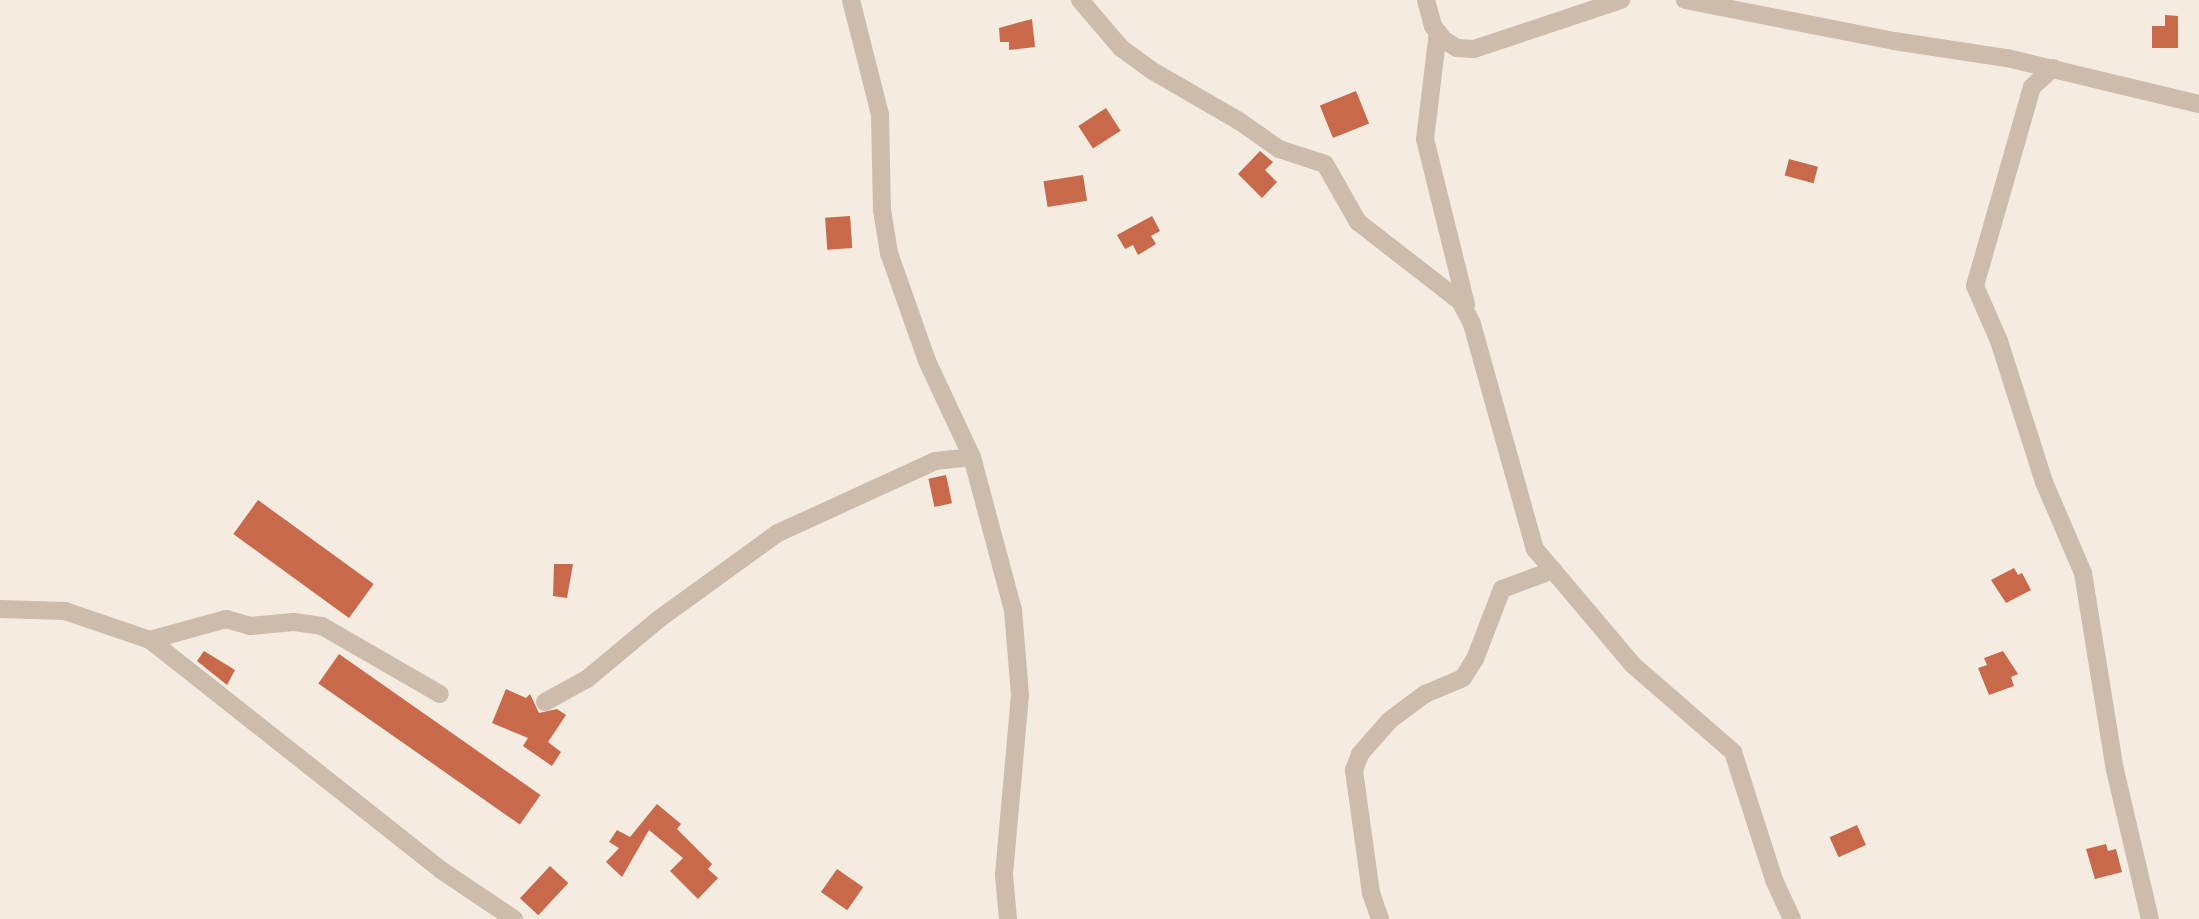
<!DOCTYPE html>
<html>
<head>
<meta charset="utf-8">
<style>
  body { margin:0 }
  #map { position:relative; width:2199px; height:919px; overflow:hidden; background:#f4ebe1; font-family:"Fira Sans",sans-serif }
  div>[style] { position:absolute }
  .building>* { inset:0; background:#c8694b; transform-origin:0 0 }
  .minor>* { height:18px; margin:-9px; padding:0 9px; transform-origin:9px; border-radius:9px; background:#cdbbac }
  span { translate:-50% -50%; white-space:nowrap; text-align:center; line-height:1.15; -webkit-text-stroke:8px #fbf5ee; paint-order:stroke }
</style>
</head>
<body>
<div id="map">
  <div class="building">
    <i style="clip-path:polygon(2165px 15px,2178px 16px,2178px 48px,2152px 48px,2152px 26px,2165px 26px)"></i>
    <i style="clip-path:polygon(1032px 19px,1035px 47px,1009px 50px,1009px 42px,1000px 42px,999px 28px)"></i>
    <i style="left:1356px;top:91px;width:35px;height:39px;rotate:68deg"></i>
    <i style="left:1106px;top:108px;width:27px;height:33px;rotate:57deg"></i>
    <i style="clip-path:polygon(1260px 151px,1273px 162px,1265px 170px,1277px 182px,1262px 198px,1238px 174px)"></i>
    <i style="left:1789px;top:159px;width:30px;height:17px;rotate:15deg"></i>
    <i style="left:1083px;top:175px;width:26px;height:40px;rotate:81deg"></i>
    <i style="left:850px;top:216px;width:32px;height:25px;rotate:86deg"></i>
    <i style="clip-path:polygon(1152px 216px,1160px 231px,1151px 236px,1156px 244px,1138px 255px,1133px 245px,1125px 249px,1117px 235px)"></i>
    <i style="left:946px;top:475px;width:29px;height:18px;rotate:78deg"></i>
    <i style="left:258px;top:500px;width:143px;height:42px;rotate:36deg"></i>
    <i style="clip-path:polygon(554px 564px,573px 564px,567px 598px,553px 596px)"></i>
    <i style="clip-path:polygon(2014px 568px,2018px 575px,2022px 573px,2031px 590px,2006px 603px,1991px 580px)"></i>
    <i style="clip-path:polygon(204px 651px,235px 670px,227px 685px,197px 661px)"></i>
    <i style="clip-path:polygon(2003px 651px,2018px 674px,2011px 677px,2014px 686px,1989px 695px,1978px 668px,1987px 665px,1984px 658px)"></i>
    <i style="left:339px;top:654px;width:246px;height:36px;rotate:35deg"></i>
    <i style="clip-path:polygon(506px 689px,526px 698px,530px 694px,539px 713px,557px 709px,566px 715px,548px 742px,561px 752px,552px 766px,523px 746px,528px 738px,492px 723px)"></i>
    <i style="clip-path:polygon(657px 804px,681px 824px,677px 829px,712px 864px,708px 869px,718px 878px,698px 899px,670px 871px,683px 858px,649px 830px,622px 877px,606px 862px,619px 848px,609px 842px,617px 830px,630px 837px)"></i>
    <i style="left:1857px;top:825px;width:22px;height:30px;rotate:66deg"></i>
    <i style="clip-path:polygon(2106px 844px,2108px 851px,2116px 849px,2122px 872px,2095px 879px,2086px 849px)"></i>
    <i style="left:550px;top:866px;width:25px;height:44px;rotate:43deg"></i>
    <i style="left:837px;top:869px;width:32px;height:28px;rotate:35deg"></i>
  </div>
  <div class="minor">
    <i style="left:851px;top:0;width:119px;rotate:75.8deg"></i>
    <i style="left:880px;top:115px;width:95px;rotate:88.8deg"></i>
    <i style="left:882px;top:210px;width:44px;rotate:80.8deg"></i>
    <i style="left:889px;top:253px;width:114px;rotate:70.6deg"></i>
    <i style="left:927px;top:361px;width:106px;rotate:64.9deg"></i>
    <i style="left:972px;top:457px;width:158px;rotate:75deg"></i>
    <i style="left:1013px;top:610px;width:85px;rotate:85.3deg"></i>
    <i style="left:1020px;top:695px;width:181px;rotate:95.1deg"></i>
    <i style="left:1004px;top:875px;width:44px;rotate:84.8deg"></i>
    <i style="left:1080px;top:0;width:63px;rotate:49.5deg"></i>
    <i style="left:1121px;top:48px;width:37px;rotate:36deg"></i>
    <i style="left:1151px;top:70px;width:102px;rotate:30.1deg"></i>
    <i style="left:1239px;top:121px;width:49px;rotate:35deg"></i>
    <i style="left:1279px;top:149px;width:48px;rotate:18.1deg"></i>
    <i style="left:1325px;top:164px;width:67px;rotate:60.4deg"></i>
    <i style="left:1358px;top:222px;width:129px;rotate:37.8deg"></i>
    <i style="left:1460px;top:301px;width:26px;rotate:62deg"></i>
    <i style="left:1472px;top:324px;width:234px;rotate:74.4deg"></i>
    <i style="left:1535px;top:549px;width:152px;rotate:49.8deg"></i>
    <i style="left:1633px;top:665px;width:133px;rotate:41deg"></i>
    <i style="left:1733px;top:752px;width:134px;rotate:72.2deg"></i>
    <i style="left:1774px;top:880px;width:43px;rotate:65.2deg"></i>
    <i style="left:1426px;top:0;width:27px;rotate:75deg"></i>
    <i style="left:1433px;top:26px;width:18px;rotate:52deg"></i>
    <i style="left:1444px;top:40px;width:15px;rotate:32deg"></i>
    <i style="left:1457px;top:48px;width:17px;rotate:3deg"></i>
    <i style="left:1474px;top:49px;width:155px;rotate:-18.4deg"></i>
    <i style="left:1685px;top:0;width:213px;rotate:11.1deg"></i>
    <i style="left:1894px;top:41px;width:114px;rotate:8.6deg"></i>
    <i style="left:2007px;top:58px;width:197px;rotate:13.5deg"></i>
    <i style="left:1438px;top:32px;width:108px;rotate:96.9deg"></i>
    <i style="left:1425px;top:139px;width:171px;rotate:76.1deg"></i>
    <i style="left:2053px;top:68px;width:28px;rotate:138deg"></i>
    <i style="left:2032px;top:87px;width:207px;rotate:106deg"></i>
    <i style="left:1975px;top:286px;width:60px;rotate:66.4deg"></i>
    <i style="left:1999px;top:341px;width:148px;rotate:72.3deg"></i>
    <i style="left:2044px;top:482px;width:99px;rotate:66.8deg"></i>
    <i style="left:2083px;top:573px;width:200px;rotate:80.8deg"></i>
    <i style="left:2115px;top:770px;width:153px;rotate:76.8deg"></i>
    <i style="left:0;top:609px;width:65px;rotate:1.8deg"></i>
    <i style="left:65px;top:611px;width:90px;rotate:18.8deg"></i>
    <i style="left:150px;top:640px;width:371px;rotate:38.3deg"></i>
    <i style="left:441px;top:870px;width:88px;rotate:33.9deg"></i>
    <i style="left:150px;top:640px;width:79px;rotate:-15.4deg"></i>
    <i style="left:226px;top:619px;width:25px;rotate:16deg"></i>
    <i style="left:250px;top:626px;width:44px;rotate:-5.2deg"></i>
    <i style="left:294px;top:622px;width:28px;rotate:8deg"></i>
    <i style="left:322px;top:626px;width:136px;rotate:30deg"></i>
    <i style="left:545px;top:702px;width:48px;rotate:-28.7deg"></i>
    <i style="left:587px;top:679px;width:94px;rotate:-39.8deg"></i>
    <i style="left:659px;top:619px;width:147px;rotate:-35.9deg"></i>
    <i style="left:778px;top:533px;width:173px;rotate:-24.6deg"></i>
    <i style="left:935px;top:461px;width:37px;rotate:-6deg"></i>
    <i style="left:1380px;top:919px;width:28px;rotate:-109deg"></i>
    <i style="left:1371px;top:893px;width:124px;rotate:-97.9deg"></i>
    <i style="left:1354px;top:770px;width:17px;rotate:-69deg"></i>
    <i style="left:1360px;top:754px;width:45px;rotate:-48.6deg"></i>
    <i style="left:1390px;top:720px;width:44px;rotate:-36.6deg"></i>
    <i style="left:1425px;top:694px;width:41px;rotate:-22.8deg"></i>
    <i style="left:1463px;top:678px;width:22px;rotate:-58deg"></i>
    <i style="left:1475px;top:659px;width:75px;rotate:-68.9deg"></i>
    <i style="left:1502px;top:589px;width:55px;rotate:-20.1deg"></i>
  </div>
</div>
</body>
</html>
